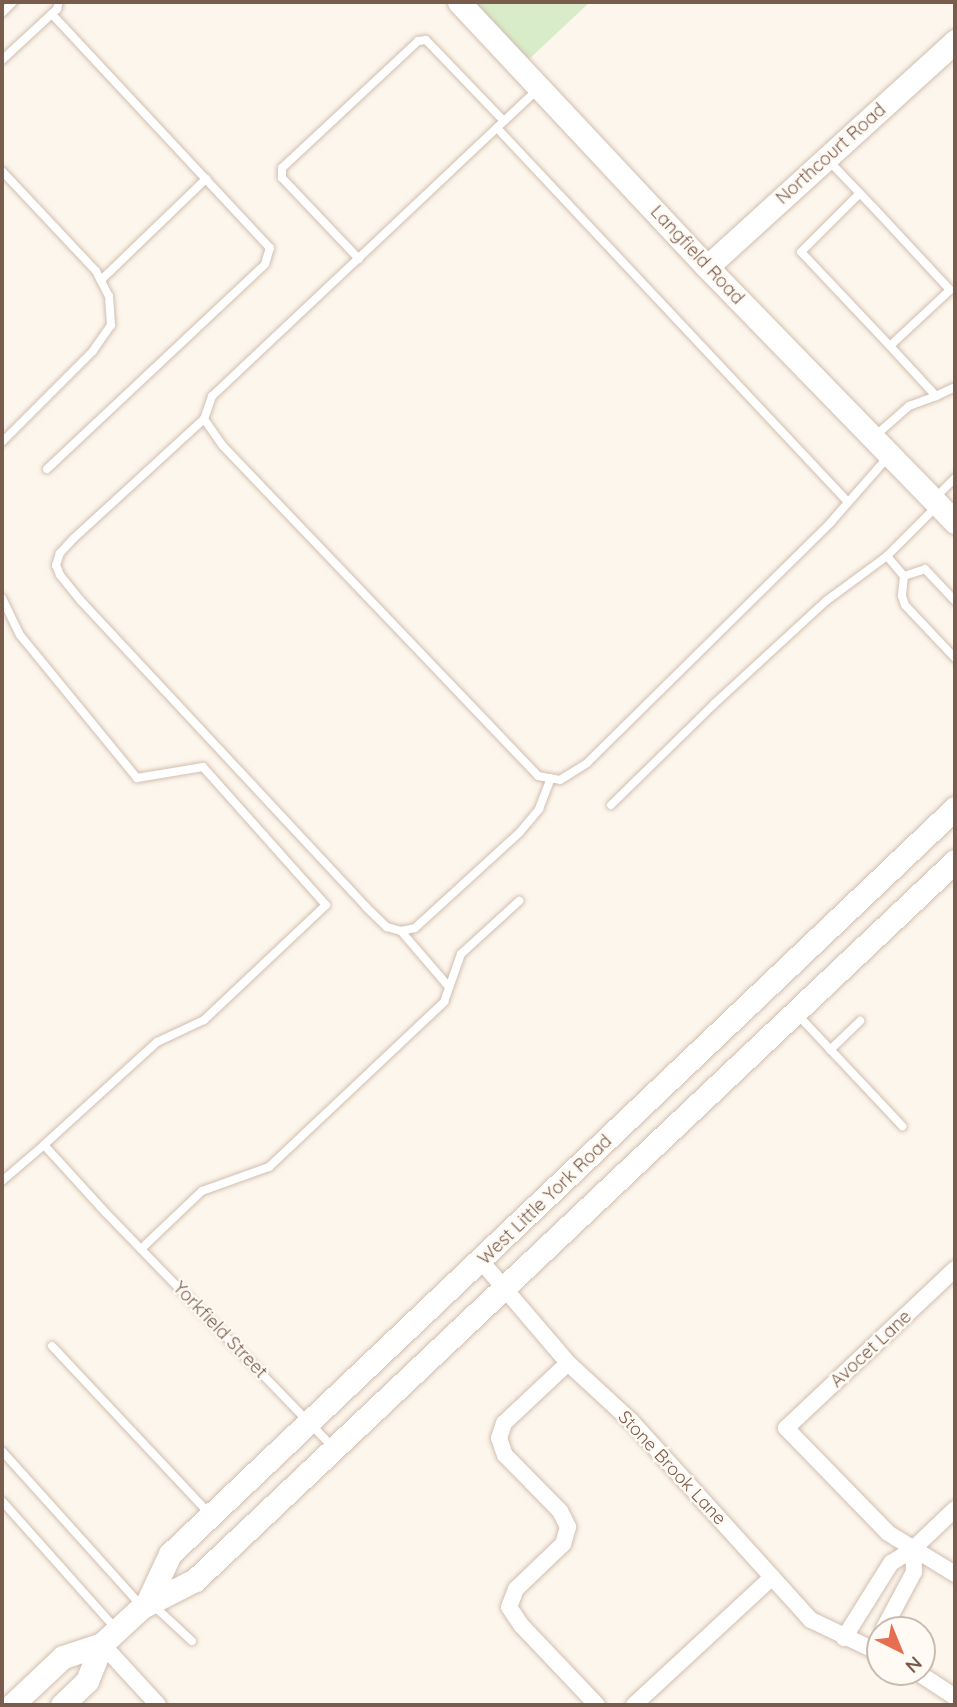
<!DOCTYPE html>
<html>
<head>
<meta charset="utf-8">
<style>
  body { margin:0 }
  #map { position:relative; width:957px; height:1707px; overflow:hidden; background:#fdf6ec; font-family:Quicksand,sans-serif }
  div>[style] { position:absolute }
  .green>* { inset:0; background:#d8ecc9 }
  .roads { filter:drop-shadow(0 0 2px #d1beb0) drop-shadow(0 0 2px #d1beb0) }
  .lane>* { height:8px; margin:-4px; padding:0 4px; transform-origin:4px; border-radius:4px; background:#fff }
  .street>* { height:16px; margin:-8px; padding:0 8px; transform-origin:8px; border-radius:8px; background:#fff }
  .secondary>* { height:23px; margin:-11.5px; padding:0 11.5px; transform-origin:11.5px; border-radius:11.5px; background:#fff }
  span { translate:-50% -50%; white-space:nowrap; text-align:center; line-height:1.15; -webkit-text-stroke:5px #fffaf3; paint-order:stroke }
  .street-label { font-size:18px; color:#7a5c4d }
  .frame { position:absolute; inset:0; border:4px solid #7a5c4d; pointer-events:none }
  .north { position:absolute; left:866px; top:1616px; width:70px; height:70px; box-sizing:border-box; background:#fffaf3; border:2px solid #cabbb1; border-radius:50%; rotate:137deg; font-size:19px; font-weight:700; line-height:28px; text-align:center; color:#7a5c4d }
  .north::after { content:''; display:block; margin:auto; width:24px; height:32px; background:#e76f51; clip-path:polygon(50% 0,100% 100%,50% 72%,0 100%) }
</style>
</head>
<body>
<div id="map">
  <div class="green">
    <i style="clip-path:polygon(474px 2px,590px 2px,528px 60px)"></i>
  </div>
  <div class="roads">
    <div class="lane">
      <i style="left:2px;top:13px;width:16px;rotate:-45deg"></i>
      <i style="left:2px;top:60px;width:75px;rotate:-42.8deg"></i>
      <i style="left:57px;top:9px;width:7px;rotate:-74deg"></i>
      <i style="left:537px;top:90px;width:446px;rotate:136.7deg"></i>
      <i style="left:212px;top:396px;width:24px;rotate:109deg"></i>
      <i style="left:204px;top:419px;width:33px;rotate:55deg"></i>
      <i style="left:223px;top:446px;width:456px;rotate:46.3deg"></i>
      <i style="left:538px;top:776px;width:22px;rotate:10deg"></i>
      <i style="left:560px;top:780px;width:32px;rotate:-32deg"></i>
      <i style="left:587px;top:763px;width:343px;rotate:-44.6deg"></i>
      <i style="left:831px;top:522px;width:86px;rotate:-48.8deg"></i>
      <i style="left:497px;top:128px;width:513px;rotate:46.82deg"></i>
      <i style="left:829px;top:161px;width:64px;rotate:46.3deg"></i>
      <i style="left:873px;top:207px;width:113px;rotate:47.1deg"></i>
      <i style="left:950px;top:290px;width:82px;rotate:137deg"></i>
      <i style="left:890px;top:346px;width:129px;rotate:-133.4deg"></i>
      <i style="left:801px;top:252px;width:83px;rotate:-45deg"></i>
      <i style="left:2px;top:171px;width:137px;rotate:46.8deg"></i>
      <i style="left:96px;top:271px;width:28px;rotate:63deg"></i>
      <i style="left:109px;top:296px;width:29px;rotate:86deg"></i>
      <i style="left:111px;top:325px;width:32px;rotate:125deg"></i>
      <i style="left:93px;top:351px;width:129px;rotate:135deg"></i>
      <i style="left:359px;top:259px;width:112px;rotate:-133.5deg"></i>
      <i style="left:282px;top:178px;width:10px;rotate:-90deg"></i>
      <i style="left:282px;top:168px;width:186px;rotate:-43deg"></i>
      <i style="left:418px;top:41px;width:8px;rotate:-7deg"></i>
      <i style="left:426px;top:40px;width:112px;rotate:46.1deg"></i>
      <i style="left:101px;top:280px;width:146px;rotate:-43.9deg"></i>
      <i style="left:890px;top:346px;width:68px;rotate:47.4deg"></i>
      <i style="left:936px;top:396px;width:21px;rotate:-25deg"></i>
      <i style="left:204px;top:419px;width:176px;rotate:137.5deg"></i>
      <i style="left:74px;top:538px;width:21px;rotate:133deg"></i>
      <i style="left:60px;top:553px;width:13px;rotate:108deg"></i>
      <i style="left:56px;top:565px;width:11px;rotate:68deg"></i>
      <i style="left:60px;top:575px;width:33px;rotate:51deg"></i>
      <i style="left:81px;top:601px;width:418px;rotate:47deg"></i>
      <i style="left:366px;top:907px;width:29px;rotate:44deg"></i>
      <i style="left:387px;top:927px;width:15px;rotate:16deg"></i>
      <i style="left:401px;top:931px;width:14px;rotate:-12deg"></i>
      <i style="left:415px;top:928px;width:142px;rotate:-42.4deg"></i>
      <i style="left:520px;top:832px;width:30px;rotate:-50deg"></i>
      <i style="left:539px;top:809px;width:33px;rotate:-69deg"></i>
      <i style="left:875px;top:436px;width:45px;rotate:-41.4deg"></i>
      <i style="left:909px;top:406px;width:29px;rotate:-20deg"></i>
      <i style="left:47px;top:469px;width:299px;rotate:-43.2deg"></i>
      <i style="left:265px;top:264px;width:17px;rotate:-73deg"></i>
      <i style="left:270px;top:248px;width:320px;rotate:-133deg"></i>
      <i style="left:934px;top:499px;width:30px;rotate:-45deg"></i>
      <i style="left:887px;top:556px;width:26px;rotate:50deg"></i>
      <i style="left:904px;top:576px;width:20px;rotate:96deg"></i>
      <i style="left:902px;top:596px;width:9px;rotate:72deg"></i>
      <i style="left:905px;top:605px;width:73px;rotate:46.7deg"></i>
      <i style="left:904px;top:576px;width:22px;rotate:-18deg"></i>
      <i style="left:925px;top:569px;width:44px;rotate:46.8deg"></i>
      <i style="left:2px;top:598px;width:41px;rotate:64.1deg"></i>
      <i style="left:20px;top:635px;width:185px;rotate:50.7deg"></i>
      <i style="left:137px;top:778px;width:67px;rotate:-9.5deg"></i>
      <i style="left:203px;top:767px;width:185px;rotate:48.3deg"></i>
      <i style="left:326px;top:905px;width:168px;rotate:136.7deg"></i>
      <i style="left:204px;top:1020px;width:52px;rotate:154.9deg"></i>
      <i style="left:157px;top:1042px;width:153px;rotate:137.7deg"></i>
      <i style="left:611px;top:805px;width:144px;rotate:-44.4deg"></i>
      <i style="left:714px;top:704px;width:152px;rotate:-42.6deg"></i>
      <i style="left:826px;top:601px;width:76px;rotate:-36.4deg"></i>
      <i style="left:887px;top:556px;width:71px;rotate:-45deg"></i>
      <i style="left:401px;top:931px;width:74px;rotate:49.4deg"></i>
      <i style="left:797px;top:1014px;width:154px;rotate:46.8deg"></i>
      <i style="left:830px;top:1050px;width:42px;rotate:-44deg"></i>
      <i style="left:2px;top:1181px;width:55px;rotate:-40.6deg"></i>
      <i style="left:44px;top:1145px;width:92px;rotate:47.6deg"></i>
      <i style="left:106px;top:1213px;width:325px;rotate:45.9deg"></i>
      <i style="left:141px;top:1249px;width:84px;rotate:-43.6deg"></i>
      <i style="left:202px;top:1191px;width:71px;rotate:-19.7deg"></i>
      <i style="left:269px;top:1167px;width:241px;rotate:-43.3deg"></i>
      <i style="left:444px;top:1002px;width:51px;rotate:-70.5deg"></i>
      <i style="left:461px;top:954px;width:79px;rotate:-42.4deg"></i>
      <i style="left:52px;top:1346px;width:229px;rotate:46.8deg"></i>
      <i style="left:2px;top:1451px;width:206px;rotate:48deg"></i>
      <i style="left:2px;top:1501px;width:170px;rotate:48.3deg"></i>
      <i style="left:153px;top:1605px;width:53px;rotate:42.7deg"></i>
    </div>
    <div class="street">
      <i style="left:481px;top:1261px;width:134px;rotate:49.5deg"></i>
      <i style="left:568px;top:1363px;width:87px;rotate:42.7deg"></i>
      <i style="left:632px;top:1422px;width:267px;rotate:47.9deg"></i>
      <i style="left:811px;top:1620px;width:76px;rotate:25.6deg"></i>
      <i style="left:955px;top:1269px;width:232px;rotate:136.7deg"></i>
      <i style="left:786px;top:1428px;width:146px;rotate:45.8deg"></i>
      <i style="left:888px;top:1533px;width:79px;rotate:31.5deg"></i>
      <i style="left:568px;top:1363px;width:88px;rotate:136.8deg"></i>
      <i style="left:504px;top:1423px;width:16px;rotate:108deg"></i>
      <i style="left:499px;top:1438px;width:18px;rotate:71deg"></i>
      <i style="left:505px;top:1455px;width:78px;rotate:45.5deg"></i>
      <i style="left:560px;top:1511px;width:18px;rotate:63deg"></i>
      <i style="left:568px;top:1527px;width:18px;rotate:106deg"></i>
      <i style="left:563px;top:1544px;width:65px;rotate:136.2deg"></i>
      <i style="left:516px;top:1589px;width:19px;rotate:111deg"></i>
      <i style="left:509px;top:1607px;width:22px;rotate:56deg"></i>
      <i style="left:521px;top:1625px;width:110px;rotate:46.5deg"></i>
      <i style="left:883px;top:1630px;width:66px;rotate:-61.9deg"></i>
      <i style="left:914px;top:1572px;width:23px;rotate:-92deg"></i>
      <i style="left:844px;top:1638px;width:89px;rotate:-57.9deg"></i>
      <i style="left:891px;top:1563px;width:26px;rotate:-32deg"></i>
      <i style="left:913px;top:1549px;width:58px;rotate:-43.6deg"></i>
      <i style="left:102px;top:1644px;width:83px;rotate:47.4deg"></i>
      <i style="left:917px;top:1672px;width:45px;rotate:33.3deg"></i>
      <i style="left:634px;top:1705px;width:188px;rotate:-42.8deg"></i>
    </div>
    <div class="secondary">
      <i style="left:459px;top:2px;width:363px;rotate:46.9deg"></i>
      <i style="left:707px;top:267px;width:356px;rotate:45.8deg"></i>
      <i style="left:707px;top:267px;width:336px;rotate:-42.3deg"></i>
      <i style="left:148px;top:1601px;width:52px;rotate:-64.9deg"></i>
      <i style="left:170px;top:1554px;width:1083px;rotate:-43.54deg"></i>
      <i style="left:12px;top:1705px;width:70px;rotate:-43.3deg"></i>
      <i style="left:63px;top:1657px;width:41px;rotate:-18.4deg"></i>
      <i style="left:62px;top:1705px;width:35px;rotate:-44deg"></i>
      <i style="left:87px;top:1681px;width:40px;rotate:-68deg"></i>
      <i style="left:102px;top:1644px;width:54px;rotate:-42.8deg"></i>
      <i style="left:142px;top:1607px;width:59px;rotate:-27deg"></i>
      <i style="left:195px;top:1580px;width:1046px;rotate:-43.41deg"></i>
    </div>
  </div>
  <div class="street-label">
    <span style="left:831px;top:154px;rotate:-42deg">Northcourt Road</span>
    <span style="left:697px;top:255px;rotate:47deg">Langfield Road</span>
    <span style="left:545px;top:1200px;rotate:-44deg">West Little York Road</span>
    <span style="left:220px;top:1330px;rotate:46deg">Yorkfield Street</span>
    <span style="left:871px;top:1349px;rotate:-43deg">Avocet Lane</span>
    <span style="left:672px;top:1468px;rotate:47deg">Stone Brook Lane</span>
  </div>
  <div class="frame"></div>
  <div class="north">N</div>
</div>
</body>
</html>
